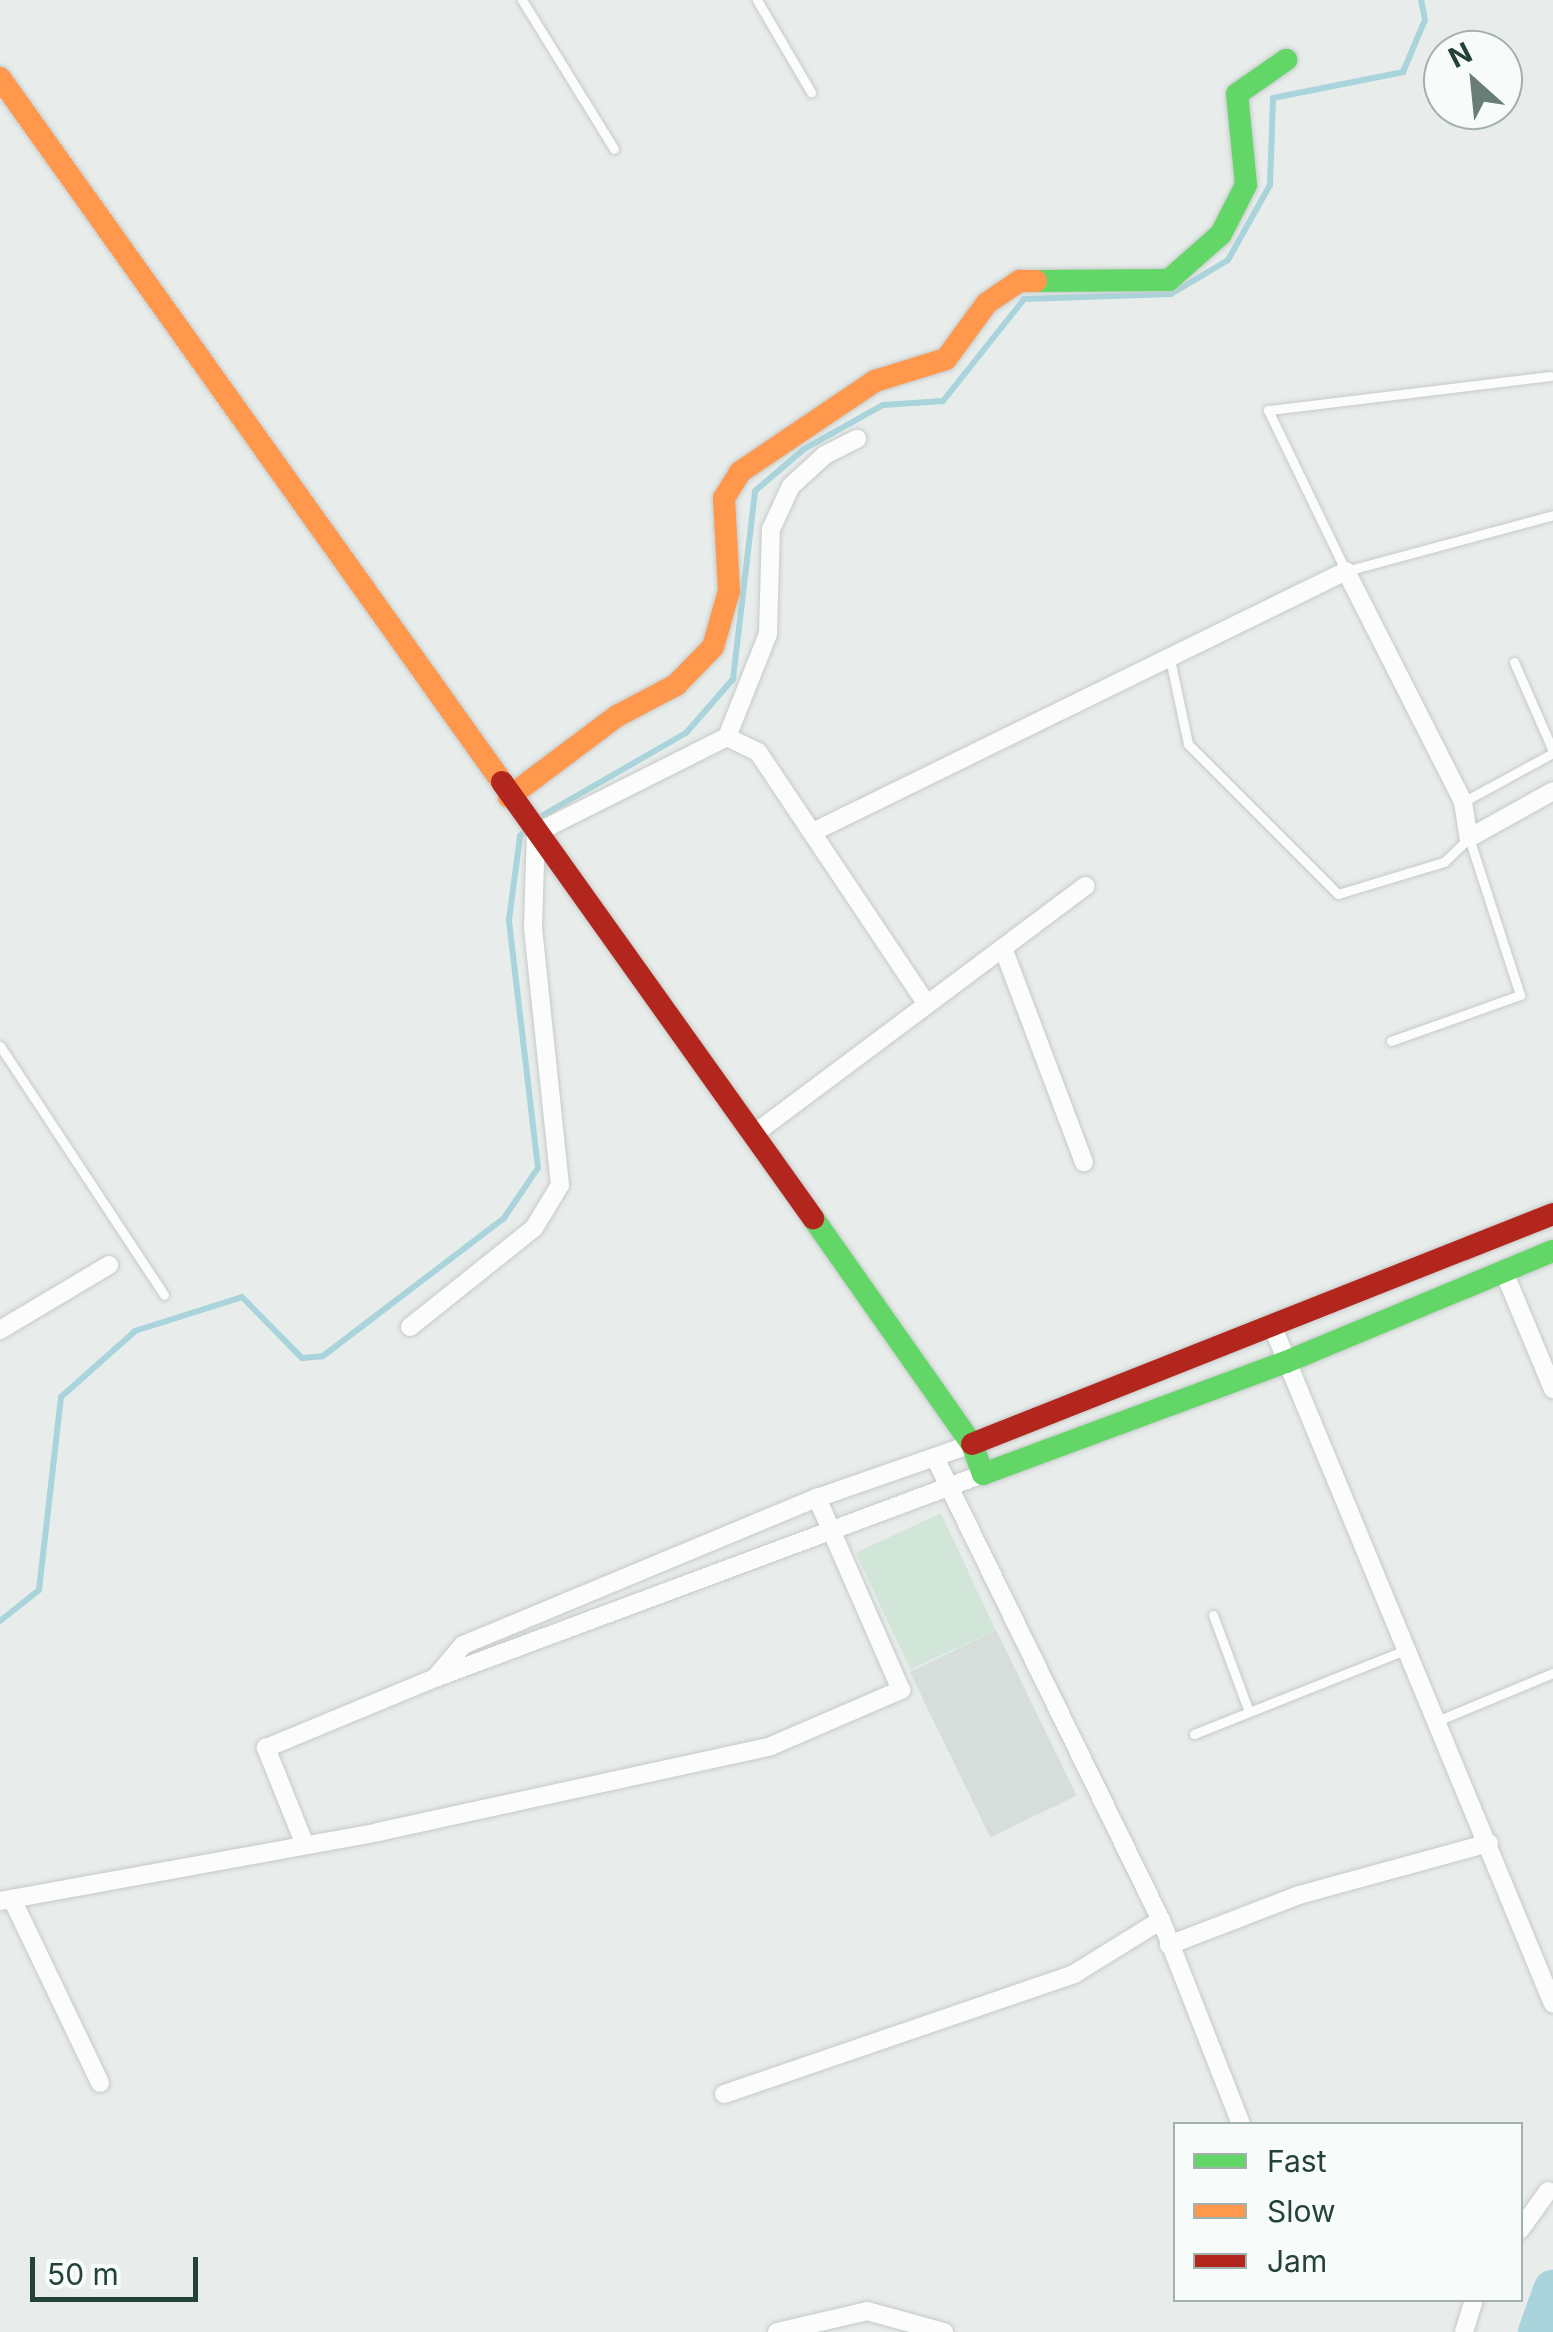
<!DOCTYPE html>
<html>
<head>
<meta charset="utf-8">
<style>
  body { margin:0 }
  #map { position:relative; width:1553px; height:2332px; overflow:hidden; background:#e8edeb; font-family:Inter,sans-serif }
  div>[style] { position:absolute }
  .built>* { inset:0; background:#d6dedb; transform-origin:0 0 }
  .green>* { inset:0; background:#d1e6d8; transform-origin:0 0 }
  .stream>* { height:6px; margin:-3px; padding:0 3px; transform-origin:3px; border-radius:3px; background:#a9d4db }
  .river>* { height:40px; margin:-20px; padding:0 20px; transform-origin:20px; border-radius:20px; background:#a9d4db }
  .roads { filter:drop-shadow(0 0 2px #c5cac8) drop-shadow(0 0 2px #c5cac8) }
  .lane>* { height:9px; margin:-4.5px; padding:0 4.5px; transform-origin:4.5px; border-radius:4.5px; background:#fcfcfc }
  .street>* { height:18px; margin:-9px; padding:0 9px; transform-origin:9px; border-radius:9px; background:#fcfcfc }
  .fast>* { height:22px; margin:-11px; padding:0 11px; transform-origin:11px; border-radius:11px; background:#63d668 }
  .slow>* { height:22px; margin:-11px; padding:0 11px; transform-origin:11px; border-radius:11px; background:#ff974d }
  .jam>* { height:22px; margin:-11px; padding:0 11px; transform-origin:11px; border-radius:11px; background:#b3261e }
  span { translate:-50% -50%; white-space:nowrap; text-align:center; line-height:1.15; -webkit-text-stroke:10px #f7fbf9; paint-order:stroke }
  .legend { position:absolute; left:1173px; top:2122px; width:350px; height:180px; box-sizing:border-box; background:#f7fbf9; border:2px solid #a3b1ad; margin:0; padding:12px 18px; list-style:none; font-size:30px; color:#24423a }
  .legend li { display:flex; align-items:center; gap:20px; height:50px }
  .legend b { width:50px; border:2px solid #a3b1ad }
  .north { position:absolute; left:1423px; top:30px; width:100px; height:100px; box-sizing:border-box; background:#f7fbf9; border:2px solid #a3b1ad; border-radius:50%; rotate:333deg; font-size:28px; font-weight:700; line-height:40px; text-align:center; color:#24423a }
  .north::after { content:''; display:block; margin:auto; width:35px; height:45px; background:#697e78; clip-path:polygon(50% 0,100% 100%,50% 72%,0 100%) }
  .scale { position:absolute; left:30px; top:2257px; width:168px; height:45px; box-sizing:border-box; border:5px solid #24423a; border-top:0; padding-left:12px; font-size:30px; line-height:35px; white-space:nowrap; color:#24423a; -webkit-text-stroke:8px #f7fbf9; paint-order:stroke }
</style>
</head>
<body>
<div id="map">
  <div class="built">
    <i style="left:996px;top:1630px;width:184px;height:96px;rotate:64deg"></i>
  </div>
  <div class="green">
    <i style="left:941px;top:1513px;width:129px;height:94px;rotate:65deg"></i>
  </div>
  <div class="stream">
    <i style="left:538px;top:818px;width:171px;rotate:-29.9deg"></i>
    <i style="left:686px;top:733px;width:72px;rotate:-49deg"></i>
    <i style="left:733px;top:679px;width:189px;rotate:-83.3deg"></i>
    <i style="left:755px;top:491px;width:65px;rotate:-40.6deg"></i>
    <i style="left:804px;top:449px;width:90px;rotate:-29.1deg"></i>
    <i style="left:883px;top:405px;width:60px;rotate:-3.8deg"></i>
    <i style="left:943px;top:401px;width:130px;rotate:-51.5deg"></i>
    <i style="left:1024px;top:299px;width:147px;rotate:-1.9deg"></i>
    <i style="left:1171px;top:294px;width:66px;rotate:-30.8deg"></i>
    <i style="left:1228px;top:260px;width:86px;rotate:-60.8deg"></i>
    <i style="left:1270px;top:185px;width:87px;rotate:-88deg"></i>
    <i style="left:1273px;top:98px;width:133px;rotate:-11.3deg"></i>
    <i style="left:1403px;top:72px;width:56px;rotate:-67.1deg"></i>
    <i style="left:1425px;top:20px;width:20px;rotate:-101deg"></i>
    <i style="left:0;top:1621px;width:50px;rotate:-38.5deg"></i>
    <i style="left:39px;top:1590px;width:194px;rotate:-83.5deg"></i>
    <i style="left:61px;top:1397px;width:99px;rotate:-41.7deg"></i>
    <i style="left:135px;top:1331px;width:112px;rotate:-17.6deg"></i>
    <i style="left:242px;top:1297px;width:86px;rotate:45.5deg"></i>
    <i style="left:302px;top:1358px;width:21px;rotate:-5deg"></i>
    <i style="left:323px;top:1356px;width:228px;rotate:-37.3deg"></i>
    <i style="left:504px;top:1218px;width:60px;rotate:-55.8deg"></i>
    <i style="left:538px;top:1168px;width:250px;rotate:-96.7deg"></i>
    <i style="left:509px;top:920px;width:85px;rotate:-82.5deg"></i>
    <i style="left:520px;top:836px;width:13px;rotate:-45deg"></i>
  </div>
  <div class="river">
    <i style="left:1538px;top:2332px;width:45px;rotate:-70.3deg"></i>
  </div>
  <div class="roads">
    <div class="lane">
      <i style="left:522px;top:0;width:175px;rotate:58.3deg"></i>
      <i style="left:757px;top:0;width:107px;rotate:59.6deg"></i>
      <i style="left:1550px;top:376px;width:284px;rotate:173.1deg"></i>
      <i style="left:1268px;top:410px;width:179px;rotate:64.2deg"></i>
      <i style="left:1346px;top:571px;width:214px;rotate:-15.1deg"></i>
      <i style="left:1170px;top:659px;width:87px;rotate:78deg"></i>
      <i style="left:1188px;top:744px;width:212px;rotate:45deg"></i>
      <i style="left:1338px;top:894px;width:111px;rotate:-16.8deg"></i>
      <i style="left:1444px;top:862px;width:35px;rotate:-44deg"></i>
      <i style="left:1469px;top:838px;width:165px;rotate:72deg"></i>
      <i style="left:1520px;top:995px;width:137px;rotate:160.4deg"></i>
      <i style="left:1514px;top:662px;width:97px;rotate:66.3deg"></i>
      <i style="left:1463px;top:802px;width:102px;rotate:-28.6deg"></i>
      <i style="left:0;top:1046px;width:298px;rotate:56.6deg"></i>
      <i style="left:1213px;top:1615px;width:103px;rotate:69.6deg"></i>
      <i style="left:1437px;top:1721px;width:126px;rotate:-22.5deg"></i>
      <i style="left:1194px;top:1734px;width:227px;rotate:-21.7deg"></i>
    </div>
    <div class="street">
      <i style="left:727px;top:737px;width:111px;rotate:-68.3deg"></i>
      <i style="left:768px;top:634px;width:105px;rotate:-88.4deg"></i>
      <i style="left:771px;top:529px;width:47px;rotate:-65.1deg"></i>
      <i style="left:791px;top:486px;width:46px;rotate:-42.4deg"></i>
      <i style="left:825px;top:455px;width:36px;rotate:-27deg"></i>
      <i style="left:813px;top:832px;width:593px;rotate:-26.09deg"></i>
      <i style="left:1346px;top:571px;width:259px;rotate:63.1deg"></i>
      <i style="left:1463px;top:802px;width:36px;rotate:81deg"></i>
      <i style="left:1469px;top:838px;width:96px;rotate:-29.2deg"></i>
      <i style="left:1003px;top:948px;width:229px;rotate:69.3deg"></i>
      <i style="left:754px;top:1134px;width:414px;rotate:-36.8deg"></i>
      <i style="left:1504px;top:1272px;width:127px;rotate:67.3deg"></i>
      <i style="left:410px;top:1327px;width:159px;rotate:-38.6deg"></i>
      <i style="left:534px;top:1228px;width:50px;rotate:-58.8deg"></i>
      <i style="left:560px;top:1185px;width:260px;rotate:-96deg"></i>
      <i style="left:533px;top:926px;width:93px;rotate:-88.2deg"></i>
      <i style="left:536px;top:833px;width:214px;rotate:-26.7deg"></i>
      <i style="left:727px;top:737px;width:34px;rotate:26deg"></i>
      <i style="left:758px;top:752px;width:303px;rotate:56.2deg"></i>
      <i style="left:0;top:1330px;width:127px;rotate:-30.8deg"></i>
      <i style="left:1274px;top:1330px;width:729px;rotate:67.51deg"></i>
      <i style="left:936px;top:1460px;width:512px;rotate:63.94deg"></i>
      <i style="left:1161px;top:1920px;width:219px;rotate:68.6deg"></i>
      <i style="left:436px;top:1677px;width:42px;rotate:-49.8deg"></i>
      <i style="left:463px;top:1645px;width:383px;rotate:-22.6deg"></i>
      <i style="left:817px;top:1498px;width:164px;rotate:-19.2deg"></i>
      <i style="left:305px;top:1845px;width:105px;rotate:-111.9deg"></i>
      <i style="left:266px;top:1748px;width:183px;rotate:-22.5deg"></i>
      <i style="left:435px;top:1678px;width:585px;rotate:-20.42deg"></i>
      <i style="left:12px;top:1899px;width:204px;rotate:64.4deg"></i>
      <i style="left:0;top:1901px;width:384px;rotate:-10.3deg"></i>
      <i style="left:378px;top:1832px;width:402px;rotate:-12.3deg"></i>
      <i style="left:771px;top:1746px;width:142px;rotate:-23.3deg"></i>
      <i style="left:901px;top:1690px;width:210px;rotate:-113.6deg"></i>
      <i style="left:1169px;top:1945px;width:139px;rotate:-21deg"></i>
      <i style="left:1299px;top:1895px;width:197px;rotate:-15.3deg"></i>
      <i style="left:724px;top:2094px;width:370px;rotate:-18.9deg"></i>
      <i style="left:1074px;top:1974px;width:102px;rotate:-31.8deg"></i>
      <i style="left:1520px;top:2230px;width:48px;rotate:-54.3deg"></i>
      <i style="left:777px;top:2332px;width:92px;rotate:-13.1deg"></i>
      <i style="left:867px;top:2311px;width:80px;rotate:15.3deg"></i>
      <i style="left:1464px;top:2332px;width:34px;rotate:-73deg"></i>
    </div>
    <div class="fast">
      <i style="left:1036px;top:281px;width:133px;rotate:-0.4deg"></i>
      <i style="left:1169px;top:280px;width:69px;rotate:-41.5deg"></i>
      <i style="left:1221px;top:234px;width:55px;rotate:-63deg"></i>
      <i style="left:1246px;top:185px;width:91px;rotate:-95.6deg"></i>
      <i style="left:1237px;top:94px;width:60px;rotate:-34.8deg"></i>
      <i style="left:813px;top:1218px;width:276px;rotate:54.9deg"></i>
      <i style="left:972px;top:1444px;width:32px;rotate:70deg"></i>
      <i style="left:983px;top:1474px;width:323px;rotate:-20.3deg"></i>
      <i style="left:1286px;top:1362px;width:289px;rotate:-22.6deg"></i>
    </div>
    <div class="slow">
      <i style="left:0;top:78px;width:865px;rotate:54.51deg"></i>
      <i style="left:509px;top:797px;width:135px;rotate:-36.9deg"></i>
      <i style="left:617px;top:716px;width:67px;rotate:-27.7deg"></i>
      <i style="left:676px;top:685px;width:53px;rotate:-45.8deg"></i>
      <i style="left:713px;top:647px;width:58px;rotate:-74.1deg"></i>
      <i style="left:729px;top:591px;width:93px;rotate:-93.1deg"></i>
      <i style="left:724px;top:498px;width:31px;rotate:-58deg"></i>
      <i style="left:740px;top:472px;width:163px;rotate:-34deg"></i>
      <i style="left:875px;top:381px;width:74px;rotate:-17.2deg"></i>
      <i style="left:946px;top:359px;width:69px;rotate:-53.8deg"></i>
      <i style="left:987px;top:303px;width:40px;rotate:-34deg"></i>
      <i style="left:1020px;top:281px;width:16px"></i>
    </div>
    <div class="jam">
      <i style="left:502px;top:782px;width:536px;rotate:54.5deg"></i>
      <i style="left:972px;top:1444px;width:625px;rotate:-21.6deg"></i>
    </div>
  </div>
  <ul class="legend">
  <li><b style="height:12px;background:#63d668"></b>Fast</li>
  <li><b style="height:12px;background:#ff974d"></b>Slow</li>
  <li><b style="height:12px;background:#b3261e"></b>Jam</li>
  </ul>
  <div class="north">N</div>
  <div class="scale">50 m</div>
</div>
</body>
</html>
